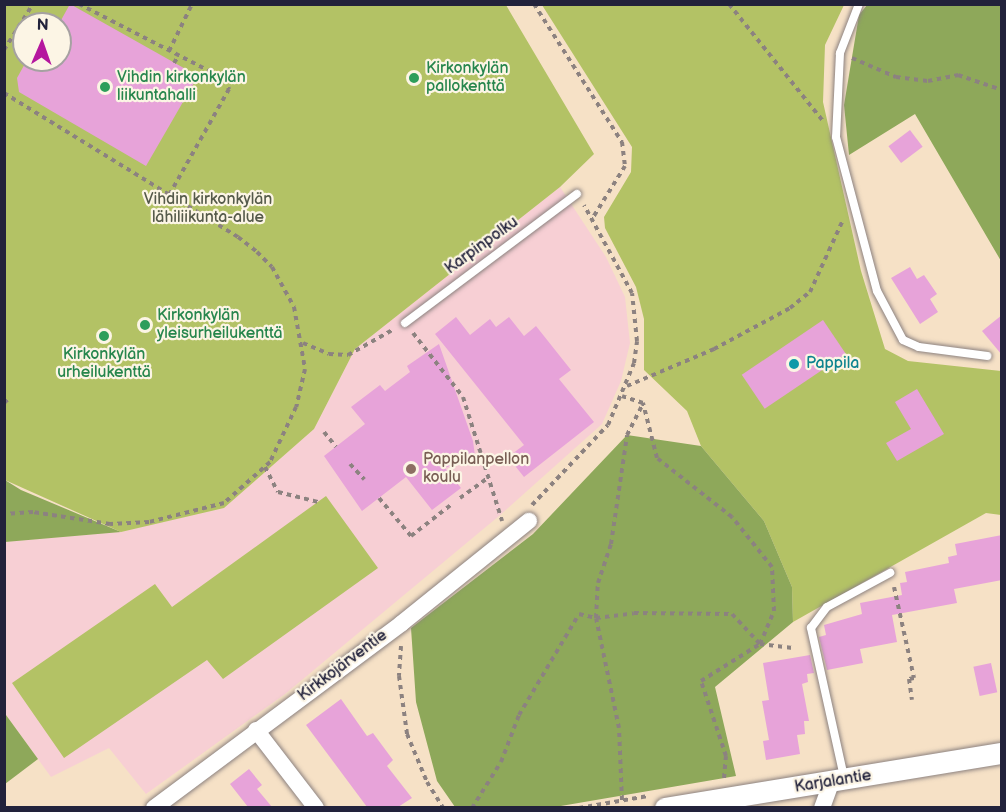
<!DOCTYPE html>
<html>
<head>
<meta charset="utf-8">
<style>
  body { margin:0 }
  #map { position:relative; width:1006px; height:812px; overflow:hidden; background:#f6e1c6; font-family:"Balsamiq Sans",sans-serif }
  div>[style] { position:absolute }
  .built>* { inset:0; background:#f7cfd4 }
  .green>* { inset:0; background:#b3c265 }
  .forest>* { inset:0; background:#8ea85a }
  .building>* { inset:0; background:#e7a3d9; transform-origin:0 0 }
  .path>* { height:4px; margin-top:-2px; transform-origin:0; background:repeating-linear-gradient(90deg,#8c8280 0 4.5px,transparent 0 9px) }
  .roads { filter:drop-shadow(0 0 2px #8c8280) drop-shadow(0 0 2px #8c8280) }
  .service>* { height:8px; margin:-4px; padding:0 4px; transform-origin:4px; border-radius:4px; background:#fff }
  .minor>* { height:16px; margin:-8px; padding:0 8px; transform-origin:8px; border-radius:8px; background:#fff }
  .tertiary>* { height:21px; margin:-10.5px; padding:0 10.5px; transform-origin:10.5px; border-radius:10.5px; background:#fff }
  .dots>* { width:16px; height:16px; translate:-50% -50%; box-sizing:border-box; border:3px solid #fcf5e5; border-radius:50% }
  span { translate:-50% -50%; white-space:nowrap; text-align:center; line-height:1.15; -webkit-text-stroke:4.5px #fcf5e5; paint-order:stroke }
  .leisure-label { font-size:16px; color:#27864d }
  .left { translate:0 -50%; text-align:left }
  .park-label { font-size:16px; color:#555a4a }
  .street-label { font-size:16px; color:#22223b }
  .culture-label { font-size:16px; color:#0d838f }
  .education-label { font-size:16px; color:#785e54 }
  .frame { position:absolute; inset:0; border:6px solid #22223b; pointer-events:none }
  .north { position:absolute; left:12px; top:12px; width:60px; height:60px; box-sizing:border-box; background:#fcf5e5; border:2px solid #a5a1a1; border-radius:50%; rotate:2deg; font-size:16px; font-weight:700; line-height:24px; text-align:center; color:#22223b }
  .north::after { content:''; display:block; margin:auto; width:21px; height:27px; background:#b5179e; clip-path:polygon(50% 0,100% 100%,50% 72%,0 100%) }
</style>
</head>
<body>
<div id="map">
  <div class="built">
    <i style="clip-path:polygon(560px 187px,606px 257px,625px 297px,630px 343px,621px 381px,602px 424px,499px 516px,285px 694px,146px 794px,109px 748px,51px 777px,6px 715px,4px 542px,120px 532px,224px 508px,314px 429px,355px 349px)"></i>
  </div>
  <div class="green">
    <i style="clip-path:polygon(evenodd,4px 5px,506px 5px,594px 154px,560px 187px,355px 349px,314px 429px,224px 508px,121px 532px,5px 480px,4px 5px,24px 24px,60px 24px,60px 60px,24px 60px,24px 24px)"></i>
    <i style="clip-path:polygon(542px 5px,844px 5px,825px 45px,823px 102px,861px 271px,885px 349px,908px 361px,1001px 371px,1001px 515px,986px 513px,793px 622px,792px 587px,764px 521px,701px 446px,687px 411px,644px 370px,644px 319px,636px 287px,605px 228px,604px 217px,631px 172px,632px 147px)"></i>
    <i style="clip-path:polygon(326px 496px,378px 568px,223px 679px,207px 660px,64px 758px,12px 683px,155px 584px,172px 607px)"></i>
  </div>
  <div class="forest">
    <i style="clip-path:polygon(867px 5px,1001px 5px,1001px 261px,915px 114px,849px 155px,844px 105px,859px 15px)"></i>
    <i style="clip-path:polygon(627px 435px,701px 446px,764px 521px,792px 587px,793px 622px,715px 687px,736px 776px,555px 807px,455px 807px,437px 781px,416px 702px,411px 628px,533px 534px)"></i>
    <i style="clip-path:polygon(5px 480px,21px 490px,121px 532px,5px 542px)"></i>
    <i style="clip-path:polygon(5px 704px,6px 715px,38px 759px,5px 784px)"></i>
  </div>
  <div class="building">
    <i style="clip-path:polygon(70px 4px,198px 76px,146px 166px,19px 92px,17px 78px,27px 60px,60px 60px,60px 22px)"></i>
    <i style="left:910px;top:130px;width:21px;height:27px;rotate:53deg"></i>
    <i style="clip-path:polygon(910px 267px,917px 279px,924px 275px,937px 294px,930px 299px,938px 312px,920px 324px,891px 278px)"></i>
    <i style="clip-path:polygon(1002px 315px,1002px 355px,982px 331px)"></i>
    <i style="clip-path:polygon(456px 317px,470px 335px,490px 319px,496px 327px,509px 317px,524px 336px,536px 326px,571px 370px,559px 379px,594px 422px,524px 477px,508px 457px,524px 445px,435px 334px)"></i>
    <i style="left:823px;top:320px;width:41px;height:98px;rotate:56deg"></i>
    <i style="clip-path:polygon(439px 344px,473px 441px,475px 456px,445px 468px,461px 488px,432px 510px,406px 477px,362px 511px,324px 456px,365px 424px,351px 407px,380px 385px,385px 391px,410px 372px,407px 366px)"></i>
    <i style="clip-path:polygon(917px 389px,944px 434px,897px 461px,886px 443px,911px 429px,895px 402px)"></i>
    <i style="clip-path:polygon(1002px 535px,1002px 580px,954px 589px,957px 603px,892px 615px,897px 642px,860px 649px,863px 663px,827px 670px,819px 637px,826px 635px,824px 625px,862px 614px,860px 603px,902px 595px,900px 583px,907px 582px,905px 572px,949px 563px,948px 557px,957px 555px,955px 544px)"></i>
    <i style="clip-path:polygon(810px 655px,814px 673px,807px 674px,808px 682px,802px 684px,809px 721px,804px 721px,805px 734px,797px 735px,800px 754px,766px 760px,763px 741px,769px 740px,762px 701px,769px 700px,763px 663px)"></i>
    <i style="left:991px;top:663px;width:30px;height:18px;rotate:78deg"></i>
    <i style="clip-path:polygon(341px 699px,367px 736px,373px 733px,393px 760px,387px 766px,412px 798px,398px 807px,367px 807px,306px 725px)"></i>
    <i style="clip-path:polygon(249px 769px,262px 785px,257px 789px,272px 807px,248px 807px,230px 784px)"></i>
  </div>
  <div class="path">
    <i style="left:79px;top:4px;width:164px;rotate:27.2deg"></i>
    <i style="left:225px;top:79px;width:11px;rotate:68deg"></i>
    <i style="left:229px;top:89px;width:122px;rotate:119.5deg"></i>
    <i style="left:534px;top:4px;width:164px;rotate:57.5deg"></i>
    <i style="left:622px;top:142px;width:24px;rotate:83deg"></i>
    <i style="left:625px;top:166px;width:62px;rotate:121.9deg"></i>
    <i style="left:729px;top:4px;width:150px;rotate:51.2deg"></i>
    <i style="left:4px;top:50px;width:54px;rotate:-57.8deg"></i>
    <i style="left:169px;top:51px;width:52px;rotate:-63.9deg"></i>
    <i style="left:852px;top:58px;width:48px;rotate:23.4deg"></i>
    <i style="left:896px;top:77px;width:32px;rotate:7deg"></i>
    <i style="left:928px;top:81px;width:31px;rotate:-11deg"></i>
    <i style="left:958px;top:75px;width:46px;rotate:18.8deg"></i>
    <i style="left:174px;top:63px;width:9px;rotate:-58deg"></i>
    <i style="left:4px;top:93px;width:275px;rotate:31.6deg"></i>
    <i style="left:238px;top:237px;width:24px;rotate:38deg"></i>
    <i style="left:257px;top:252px;width:21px;rotate:45deg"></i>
    <i style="left:272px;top:267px;width:46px;rotate:61.2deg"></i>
    <i style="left:294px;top:307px;width:63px;rotate:79.9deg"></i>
    <i style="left:305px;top:369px;width:39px;rotate:103deg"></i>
    <i style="left:296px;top:407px;width:61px;rotate:115.3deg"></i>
    <i style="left:270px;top:462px;width:62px;rotate:138.3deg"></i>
    <i style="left:224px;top:503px;width:77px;rotate:165.8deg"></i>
    <i style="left:149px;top:522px;width:39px;rotate:177deg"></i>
    <i style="left:110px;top:524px;width:78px;rotate:-171.1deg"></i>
    <i style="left:33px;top:512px;width:29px;rotate:176deg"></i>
    <i style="left:413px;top:333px;width:81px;rotate:52deg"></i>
    <i style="left:463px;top:397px;width:130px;rotate:72.5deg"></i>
    <i style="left:303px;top:343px;width:28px;rotate:23deg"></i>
    <i style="left:329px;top:354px;width:19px;rotate:3deg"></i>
    <i style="left:348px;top:355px;width:53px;rotate:-29.5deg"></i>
    <i style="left:627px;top:386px;width:95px;rotate:-23deg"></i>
    <i style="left:714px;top:349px;width:86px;rotate:-28.3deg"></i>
    <i style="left:790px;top:308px;width:26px;rotate:-39deg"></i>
    <i style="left:810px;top:292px;width:79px;rotate:-65.4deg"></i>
    <i style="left:4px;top:403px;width:6px;rotate:-45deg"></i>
    <i style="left:324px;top:432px;width:19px;rotate:51deg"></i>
    <i style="left:350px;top:464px;width:21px;rotate:47deg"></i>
    <i style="left:265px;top:467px;width:28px;rotate:63deg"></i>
    <i style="left:278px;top:492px;width:41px;rotate:14deg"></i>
    <i style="left:379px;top:498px;width:50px;rotate:49.9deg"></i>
    <i style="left:411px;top:536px;width:52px;rotate:-38deg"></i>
    <i style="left:460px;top:498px;width:34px;rotate:-36deg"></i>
    <i style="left:532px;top:505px;width:110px;rotate:-46.5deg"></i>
    <i style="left:608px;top:425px;width:67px;rotate:-67.2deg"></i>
    <i style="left:634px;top:363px;width:22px;rotate:-82deg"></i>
    <i style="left:637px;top:341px;width:48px;rotate:-95.9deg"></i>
    <i style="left:632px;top:293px;width:100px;rotate:-118.6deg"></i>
    <i style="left:894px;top:587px;width:93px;rotate:77.6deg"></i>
    <i style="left:914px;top:678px;width:5px;rotate:169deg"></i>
    <i style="left:909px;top:679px;width:21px;rotate:82deg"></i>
    <i style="left:401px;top:646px;width:30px;rotate:94deg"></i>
    <i style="left:399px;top:676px;width:59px;rotate:82.1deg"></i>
    <i style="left:407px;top:734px;width:52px;rotate:67.4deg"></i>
    <i style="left:427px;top:782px;width:31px;rotate:58deg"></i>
    <i style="left:724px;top:778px;width:22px;rotate:-85deg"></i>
    <i style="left:726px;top:756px;width:79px;rotate:-108.4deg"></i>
    <i style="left:701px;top:681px;width:70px;rotate:-32.1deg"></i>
    <i style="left:760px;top:644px;width:35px;rotate:7deg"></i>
    <i style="left:622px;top:800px;width:72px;rotate:-92.4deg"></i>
    <i style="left:619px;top:728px;width:112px;rotate:-101.8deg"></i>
    <i style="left:596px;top:618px;width:38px;rotate:-7deg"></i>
    <i style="left:634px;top:613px;width:98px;rotate:0.6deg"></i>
    <i style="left:732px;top:614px;width:41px;rotate:47deg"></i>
    <i style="left:760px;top:644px;width:36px;rotate:-67deg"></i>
    <i style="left:774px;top:611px;width:44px;rotate:-92.6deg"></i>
    <i style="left:772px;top:567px;width:64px;rotate:-128.7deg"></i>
    <i style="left:732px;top:517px;width:95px;rotate:-141.8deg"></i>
    <i style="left:657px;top:458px;width:57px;rotate:-104.3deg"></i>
    <i style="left:643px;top:403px;width:22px;rotate:-162deg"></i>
    <i style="left:472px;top:808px;width:54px;rotate:-57.8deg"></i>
    <i style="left:501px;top:762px;width:50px;rotate:-69deg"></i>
    <i style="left:519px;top:715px;width:117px;rotate:-59.3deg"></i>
    <i style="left:579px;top:614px;width:17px;rotate:13deg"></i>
    <i style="left:596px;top:618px;width:35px;rotate:-87deg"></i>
    <i style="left:598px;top:583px;width:41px;rotate:-71.6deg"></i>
    <i style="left:611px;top:544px;width:110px;rotate:-81.6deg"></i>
    <i style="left:627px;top:435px;width:35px;rotate:-63deg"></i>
    <i style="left:579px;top:808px;width:70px;rotate:-9.9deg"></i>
  </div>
  <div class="roads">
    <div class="service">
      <i style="left:859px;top:4px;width:53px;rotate:111.2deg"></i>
      <i style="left:840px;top:53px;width:84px;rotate:92.7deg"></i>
      <i style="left:836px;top:137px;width:159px;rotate:75.1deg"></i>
      <i style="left:877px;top:291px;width:55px;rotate:62deg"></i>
      <i style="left:903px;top:340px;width:17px;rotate:24deg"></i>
      <i style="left:919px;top:347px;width:69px;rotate:7.5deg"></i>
      <i style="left:405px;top:323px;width:215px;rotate:-36.9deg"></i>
      <i style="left:844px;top:777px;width:153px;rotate:-102.5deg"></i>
      <i style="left:811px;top:628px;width:26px;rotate:-53deg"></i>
      <i style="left:827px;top:607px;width:72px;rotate:-28.4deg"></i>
    </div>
    <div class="minor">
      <i style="left:256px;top:730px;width:98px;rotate:52.4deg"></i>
      <i style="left:154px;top:808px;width:309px;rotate:-36.7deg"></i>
      <i style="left:402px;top:623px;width:163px;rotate:-38.8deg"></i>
      <i style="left:822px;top:808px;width:27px;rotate:-70deg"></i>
    </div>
    <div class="tertiary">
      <i style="left:665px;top:808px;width:341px;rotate:-9.3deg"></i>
    </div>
  </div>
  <div class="dots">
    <i style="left:414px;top:78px;background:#2e9e5b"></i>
    <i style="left:105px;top:87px;background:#2e9e5b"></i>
    <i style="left:145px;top:325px;background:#2e9e5b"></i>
    <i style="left:104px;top:336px;background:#2e9e5b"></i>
    <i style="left:794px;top:364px;background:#0f9aa8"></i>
    <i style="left:411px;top:469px;background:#8d6e63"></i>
  </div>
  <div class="leisure-label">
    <span class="left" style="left:426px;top:78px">Kirkonkylän<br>pallokenttä</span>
    <span class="left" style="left:117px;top:87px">Vihdin kirkonkylän<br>liikuntahalli</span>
    <span class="left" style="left:157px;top:325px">Kirkonkylän<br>yleisurheilukenttä</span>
    <span style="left:104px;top:364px">Kirkonkylän<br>urheilukenttä</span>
  </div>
  <div class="park-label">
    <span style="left:208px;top:209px">Vihdin kirkonkylän<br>lähiliikunta-alue</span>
  </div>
  <div class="street-label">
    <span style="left:482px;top:246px;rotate:-36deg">Karpinpolku</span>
    <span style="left:343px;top:666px;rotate:-37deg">Kirkkojärventie</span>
    <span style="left:833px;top:782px;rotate:-9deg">Karjalantie</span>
  </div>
  <div class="culture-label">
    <span class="left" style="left:806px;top:364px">Pappila</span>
  </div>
  <div class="education-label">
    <span class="left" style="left:423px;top:469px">Pappilanpellon<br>koulu</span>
  </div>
  <div class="frame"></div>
  <div class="north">N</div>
</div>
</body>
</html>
